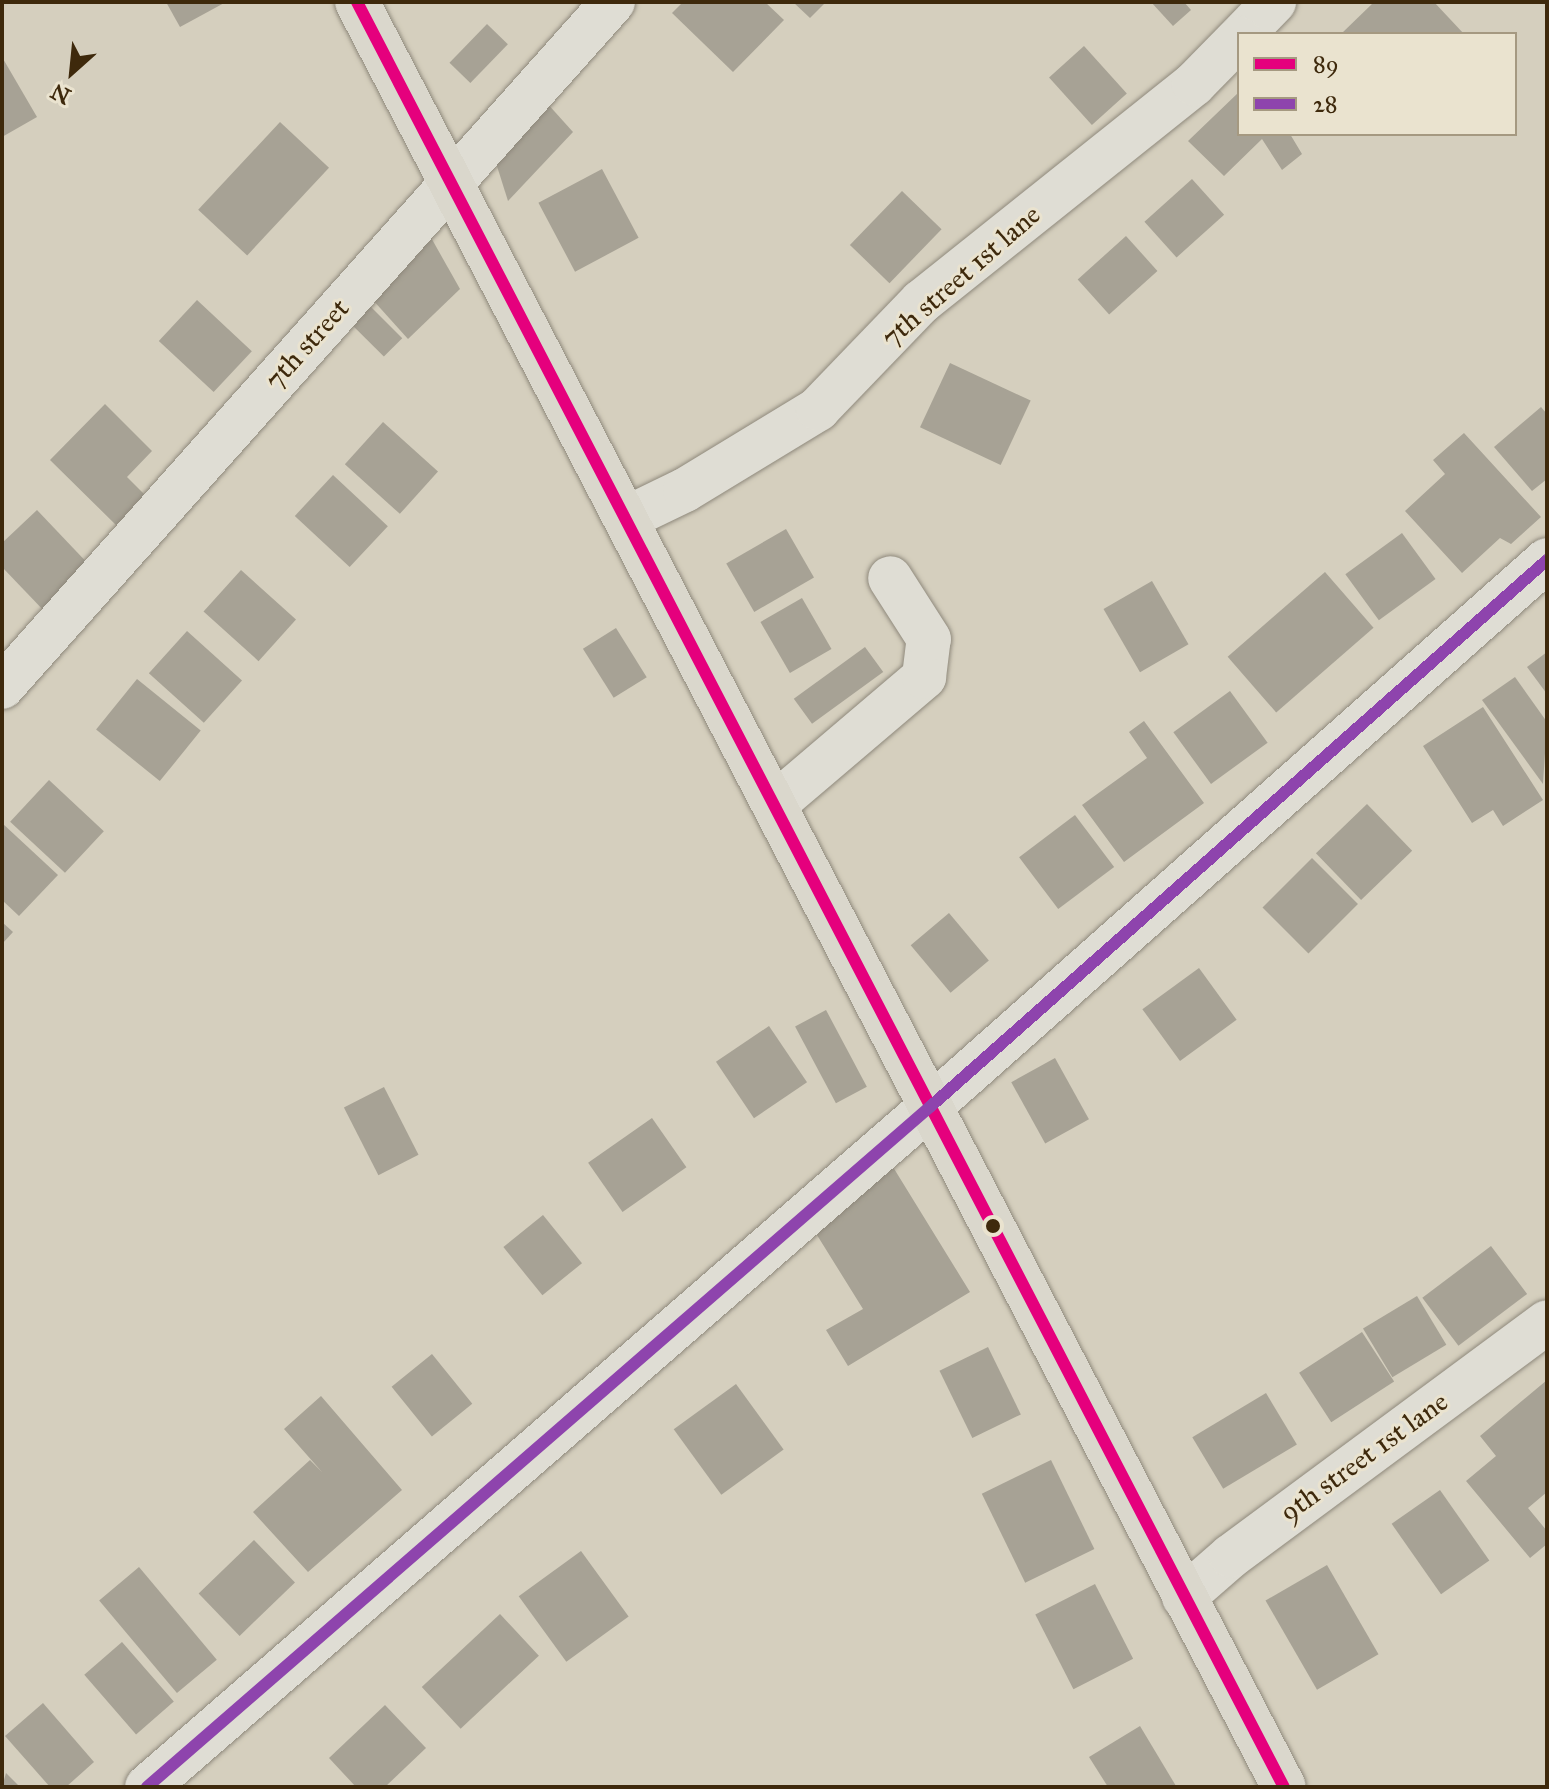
<!DOCTYPE html>
<html>
<head>
<meta charset="utf-8">
<style>
  body { margin:0 }
  #map { position:relative; width:1549px; height:1789px; overflow:hidden; background:#d5cfbe; font-family:"IM FELL Great Primer",serif }
  div>[style] { position:absolute }
  .building>* { inset:0; background:#a7a295; transform-origin:0 0 }
  .roads { filter:drop-shadow(0 0 2px #8f897c) drop-shadow(0 0 2px #8f897c) }
  .minor>* { height:44px; margin:-22px; padding:0 22px; transform-origin:22px; border-radius:22px; background:#dfddd4 }
  .major>* { height:44px; margin:-22px; padding:0 22px; transform-origin:22px; border-radius:22px; background:#dad7cc }
  .bus-1>* { height:12px; margin:-6px; padding:0 6px; transform-origin:6px; border-radius:6px; background:#e5007d }
  .bus-2>* { height:12px; margin:-6px; padding:0 6px; transform-origin:6px; border-radius:6px; background:#8e44ad }
  .dots>* { width:22px; height:22px; translate:-50% -50%; box-sizing:border-box; border:4px solid #eae3cf; border-radius:50% }
  span { translate:-50% -50%; white-space:nowrap; text-align:center; line-height:1.15; -webkit-text-stroke:6px #eae3cf; paint-order:stroke }
  .street-label { font-size:28px; color:#3e290c }
  .frame { position:absolute; inset:0; border:4px solid #3e290c; pointer-events:none }
  .legend { position:absolute; left:1237px; top:32px; width:280px; height:104px; box-sizing:border-box; background:#eae3cf; border:2px solid #a59981; margin:0; padding:10px 14px; list-style:none; font-size:24px; color:#3e290c }
  .legend li { display:flex; align-items:center; gap:16px; height:40px }
  .legend b { width:40px; border:2px solid #a59981 }
  .north { position:absolute; left:32px; top:32px; width:80px; height:80px; -webkit-text-stroke:6px #eae3cf; paint-order:stroke; rotate:207deg; font-size:22px; font-weight:700; line-height:32px; text-align:center; color:#3e290c }
  .north::after { content:''; display:block; margin:auto; width:28px; height:36px; background:#3e290c; clip-path:polygon(50% 0,100% 100%,50% 72%,0 100%) }
</style>
</head>
<body>
<div id="map">
  <div class="building">
    <i style="clip-path:polygon(166px 2px,226px 2px,180px 27px)"></i>
    <i style="clip-path:polygon(683px 2px,765px 2px,784px 20px,733px 72px,672px 13px)"></i>
    <i style="clip-path:polygon(793px 2px,826px 2px,810px 18px)"></i>
    <i style="clip-path:polygon(1151px 2px,1184px 2px,1191px 10px,1173px 26px)"></i>
    <i style="clip-path:polygon(1374px 2px,1434px 2px,1464px 34px,1341px 34px)"></i>
    <i style="left:487px;top:24px;width:29px;height:54px;rotate:44deg"></i>
    <i style="left:1084px;top:46px;width:64px;height:47px;rotate:48deg"></i>
    <i style="clip-path:polygon(2px 57px,37px 117px,2px 137px)"></i>
    <i style="clip-path:polygon(1239px 92px,1239px 134px,1290px 134px,1302px 154px,1282px 170px,1262px 139px,1224px 176px,1188px 141px)"></i>
    <i style="clip-path:polygon(546px 102px,573px 132px,508px 201px,496px 163px)"></i>
    <i style="left:280px;top:122px;width:67px;height:120px;rotate:43deg"></i>
    <i style="left:602px;top:169px;width:78px;height:72px;rotate:62deg"></i>
    <i style="left:1192px;top:179px;width:48px;height:64px;rotate:48deg"></i>
    <i style="left:902px;top:191px;width:55px;height:75px;rotate:44deg"></i>
    <i style="clip-path:polygon(429px 234px,460px 289px,408px 339px,372px 299px)"></i>
    <i style="left:1126px;top:236px;width:47px;height:65px;rotate:48deg"></i>
    <i style="left:197px;top:300px;width:75px;height:56px;rotate:43deg"></i>
    <i style="left:369px;top:305px;width:47px;height:26px;rotate:45deg"></i>
    <i style="left:950px;top:363px;width:89px;height:71px;rotate:25deg"></i>
    <i style="clip-path:polygon(105px 404px,152px 451px,127px 477px,146px 496px,117px 526px,50px 460px)"></i>
    <i style="clip-path:polygon(1541px 407px,1547px 414px,1547px 479px,1532px 491px,1494px 447px)"></i>
    <i style="left:383px;top:422px;width:74px;height:57px;rotate:42deg"></i>
    <i style="clip-path:polygon(1464px 433px,1541px 517px,1511px 544px,1500px 538px,1462px 573px,1405px 511px,1445px 474px,1433px 460px)"></i>
    <i style="left:333px;top:475px;width:75px;height:56px;rotate:43deg"></i>
    <i style="clip-path:polygon(37px 510px,94px 570px,47px 614px,2px 567px,2px 543px)"></i>
    <i style="left:786px;top:529px;width:56px;height:69px;rotate:60deg"></i>
    <i style="left:1402px;top:533px;width:57px;height:70px;rotate:54deg"></i>
    <i style="left:241px;top:570px;width:74px;height:56px;rotate:42deg"></i>
    <i style="left:1325px;top:572px;width:74px;height:129px;rotate:49deg"></i>
    <i style="left:1152px;top:581px;width:73px;height:56px;rotate:60deg"></i>
    <i style="left:802px;top:598px;width:59px;height:48px;rotate:60deg"></i>
    <i style="left:616px;top:628px;width:58px;height:39px;rotate:58deg"></i>
    <i style="left:187px;top:631px;width:74px;height:57px;rotate:42deg"></i>
    <i style="left:865px;top:647px;width:31px;height:88px;rotate:54deg"></i>
    <i style="clip-path:polygon(1547px 652px,1547px 694px,1527px 667px)"></i>
    <i style="clip-path:polygon(1515px 677px,1547px 722px,1543px 784px,1482px 700px)"></i>
    <i style="left:137px;top:679px;width:82px;height:65px;rotate:39deg"></i>
    <i style="left:1230px;top:691px;width:64px;height:70px;rotate:54deg"></i>
    <i style="clip-path:polygon(1483px 707px,1543px 800px,1503px 826px,1493px 810px,1472px 823px,1423px 746px)"></i>
    <i style="clip-path:polygon(1144px 721px,1204px 803px,1124px 862px,1082px 805px,1147px 758px,1129px 732px)"></i>
    <i style="left:49px;top:780px;width:75px;height:57px;rotate:43deg"></i>
    <i style="left:1367px;top:804px;width:65px;height:71px;rotate:46deg"></i>
    <i style="left:1075px;top:815px;width:65px;height:70px;rotate:53deg"></i>
    <i style="clip-path:polygon(2px 823px,58px 875px,19px 916px,2px 900px)"></i>
    <i style="left:1312px;top:858px;width:65px;height:70px;rotate:45deg"></i>
    <i style="left:949px;top:913px;width:62px;height:50px;rotate:50deg"></i>
    <i style="clip-path:polygon(2px 922px,13px 932px,2px 944px)"></i>
    <i style="left:1199px;top:968px;width:64px;height:70px;rotate:54deg"></i>
    <i style="left:826px;top:1010px;width:87px;height:35px;rotate:62deg"></i>
    <i style="left:769px;top:1026px;width:68px;height:64px;rotate:56deg"></i>
    <i style="left:1055px;top:1058px;width:70px;height:50px;rotate:61deg"></i>
    <i style="left:384px;top:1087px;width:76px;height:45px;rotate:63deg"></i>
    <i style="left:652px;top:1118px;width:60px;height:78px;rotate:55deg"></i>
    <i style="clip-path:polygon(893px 1167px,970px 1292px,848px 1366px,826px 1330px,863px 1309px,807px 1219px)"></i>
    <i style="left:543px;top:1215px;width:62px;height:51px;rotate:51deg"></i>
    <i style="left:1491px;top:1246px;width:60px;height:86px;rotate:53deg"></i>
    <i style="left:1417px;top:1296px;width:57px;height:63px;rotate:59deg"></i>
    <i style="left:1362px;top:1332px;width:59px;height:75px;rotate:57deg"></i>
    <i style="left:988px;top:1347px;width:75px;height:54px;rotate:64deg"></i>
    <i style="left:432px;top:1354px;width:64px;height:52px;rotate:51deg"></i>
    <i style="clip-path:polygon(1547px 1380px,1547px 1492px,1528px 1508px,1547px 1531px,1547px 1544px,1530px 1558px,1466px 1481px,1496px 1456px,1480px 1436px)"></i>
    <i style="left:736px;top:1384px;width:81px;height:77px;rotate:54deg"></i>
    <i style="left:1266px;top:1393px;width:60px;height:86px;rotate:59deg"></i>
    <i style="clip-path:polygon(321px 1396px,402px 1490px,308px 1572px,253px 1512px,310px 1460px,322px 1472px,284px 1429px)"></i>
    <i style="left:1051px;top:1460px;width:99px;height:77px;rotate:64deg"></i>
    <i style="left:1440px;top:1490px;width:86px;height:59px;rotate:55deg"></i>
    <i style="left:254px;top:1540px;width:59px;height:77px;rotate:46deg"></i>
    <i style="left:581px;top:1551px;width:81px;height:77px;rotate:54deg"></i>
    <i style="left:1327px;top:1565px;width:103px;height:71px;rotate:60deg"></i>
    <i style="left:139px;top:1567px;width:121px;height:52px;rotate:50deg"></i>
    <i style="left:1095px;top:1584px;width:84px;height:67px;rotate:63deg"></i>
    <i style="left:500px;top:1614px;width:57px;height:107px;rotate:47deg"></i>
    <i style="left:122px;top:1642px;width:79px;height:50px;rotate:49deg"></i>
    <i style="clip-path:polygon(43px 1703px,94px 1762px,66px 1787px,50px 1787px,5px 1736px)"></i>
    <i style="clip-path:polygon(385px 1705px,426px 1748px,385px 1787px,356px 1787px,329px 1758px)"></i>
    <i style="clip-path:polygon(1140px 1726px,1176px 1786px,1173px 1787px,1108px 1787px,1089px 1757px)"></i>
    <i style="clip-path:polygon(6px 1773px,20px 1787px,2px 1787px)"></i>
  </div>
  <div class="roads">
    <div class="minor">
      <i style="left:1243px;top:34px;width:45px;rotate:-45.9deg"></i>
      <i style="left:627px;top:518px;width:64px;rotate:-25.8deg"></i>
      <i style="left:685px;top:490px;width:156px;rotate:-31.3deg"></i>
      <i style="left:818px;top:409px;width:149px;rotate:-46.1deg"></i>
      <i style="left:921px;top:302px;width:349px;rotate:-38.6deg"></i>
      <i style="left:1194px;top:84px;width:64px;rotate:-45.6deg"></i>
      <i style="left:2px;top:687px;width:918px;rotate:-48.27deg"></i>
      <i style="left:775px;top:804px;width:196px;rotate:-40.4deg"></i>
      <i style="left:924px;top:677px;width:38px;rotate:-83deg"></i>
      <i style="left:929px;top:639px;width:72px;rotate:-122.6deg"></i>
      <i style="left:1184px;top:1597px;width:62px;rotate:-41.1deg"></i>
      <i style="left:1231px;top:1556px;width:393px;rotate:-36.5deg"></i>
      <i style="left:147px;top:1787px;width:1038px;rotate:-40.98deg"></i>
      <i style="left:931px;top:1106px;width:823px;rotate:-41.55deg"></i>
    </div>
    <div class="major">
      <i style="left:357px;top:2px;width:2011px;rotate:62.56deg"></i>
    </div>
  </div>
  <div class="bus-1">
    <i style="left:357px;top:2px;width:2011px;rotate:62.56deg"></i>
  </div>
  <div class="bus-2">
    <i style="left:147px;top:1787px;width:1038px;rotate:-40.98deg"></i>
    <i style="left:931px;top:1106px;width:823px;rotate:-41.55deg"></i>
  </div>
  <div class="dots">
    <i style="left:993px;top:1226px;background:#3e290c"></i>
  </div>
  <div class="street-label">
    <span style="left:961px;top:276px;rotate:-41deg">7th street 1st lane</span>
    <span style="left:307px;top:344px;rotate:-48deg">7th street</span>
    <span style="left:1364px;top:1457px;rotate:-36deg">9th street 1st lane</span>
  </div>
  <div class="frame"></div>
  <ul class="legend">
  <li><b style="height:10px;background:#e5007d"></b>89</li>
  <li><b style="height:10px;background:#8e44ad"></b>28</li>
  </ul>
  <div class="north">N</div>
</div>
</body>
</html>
